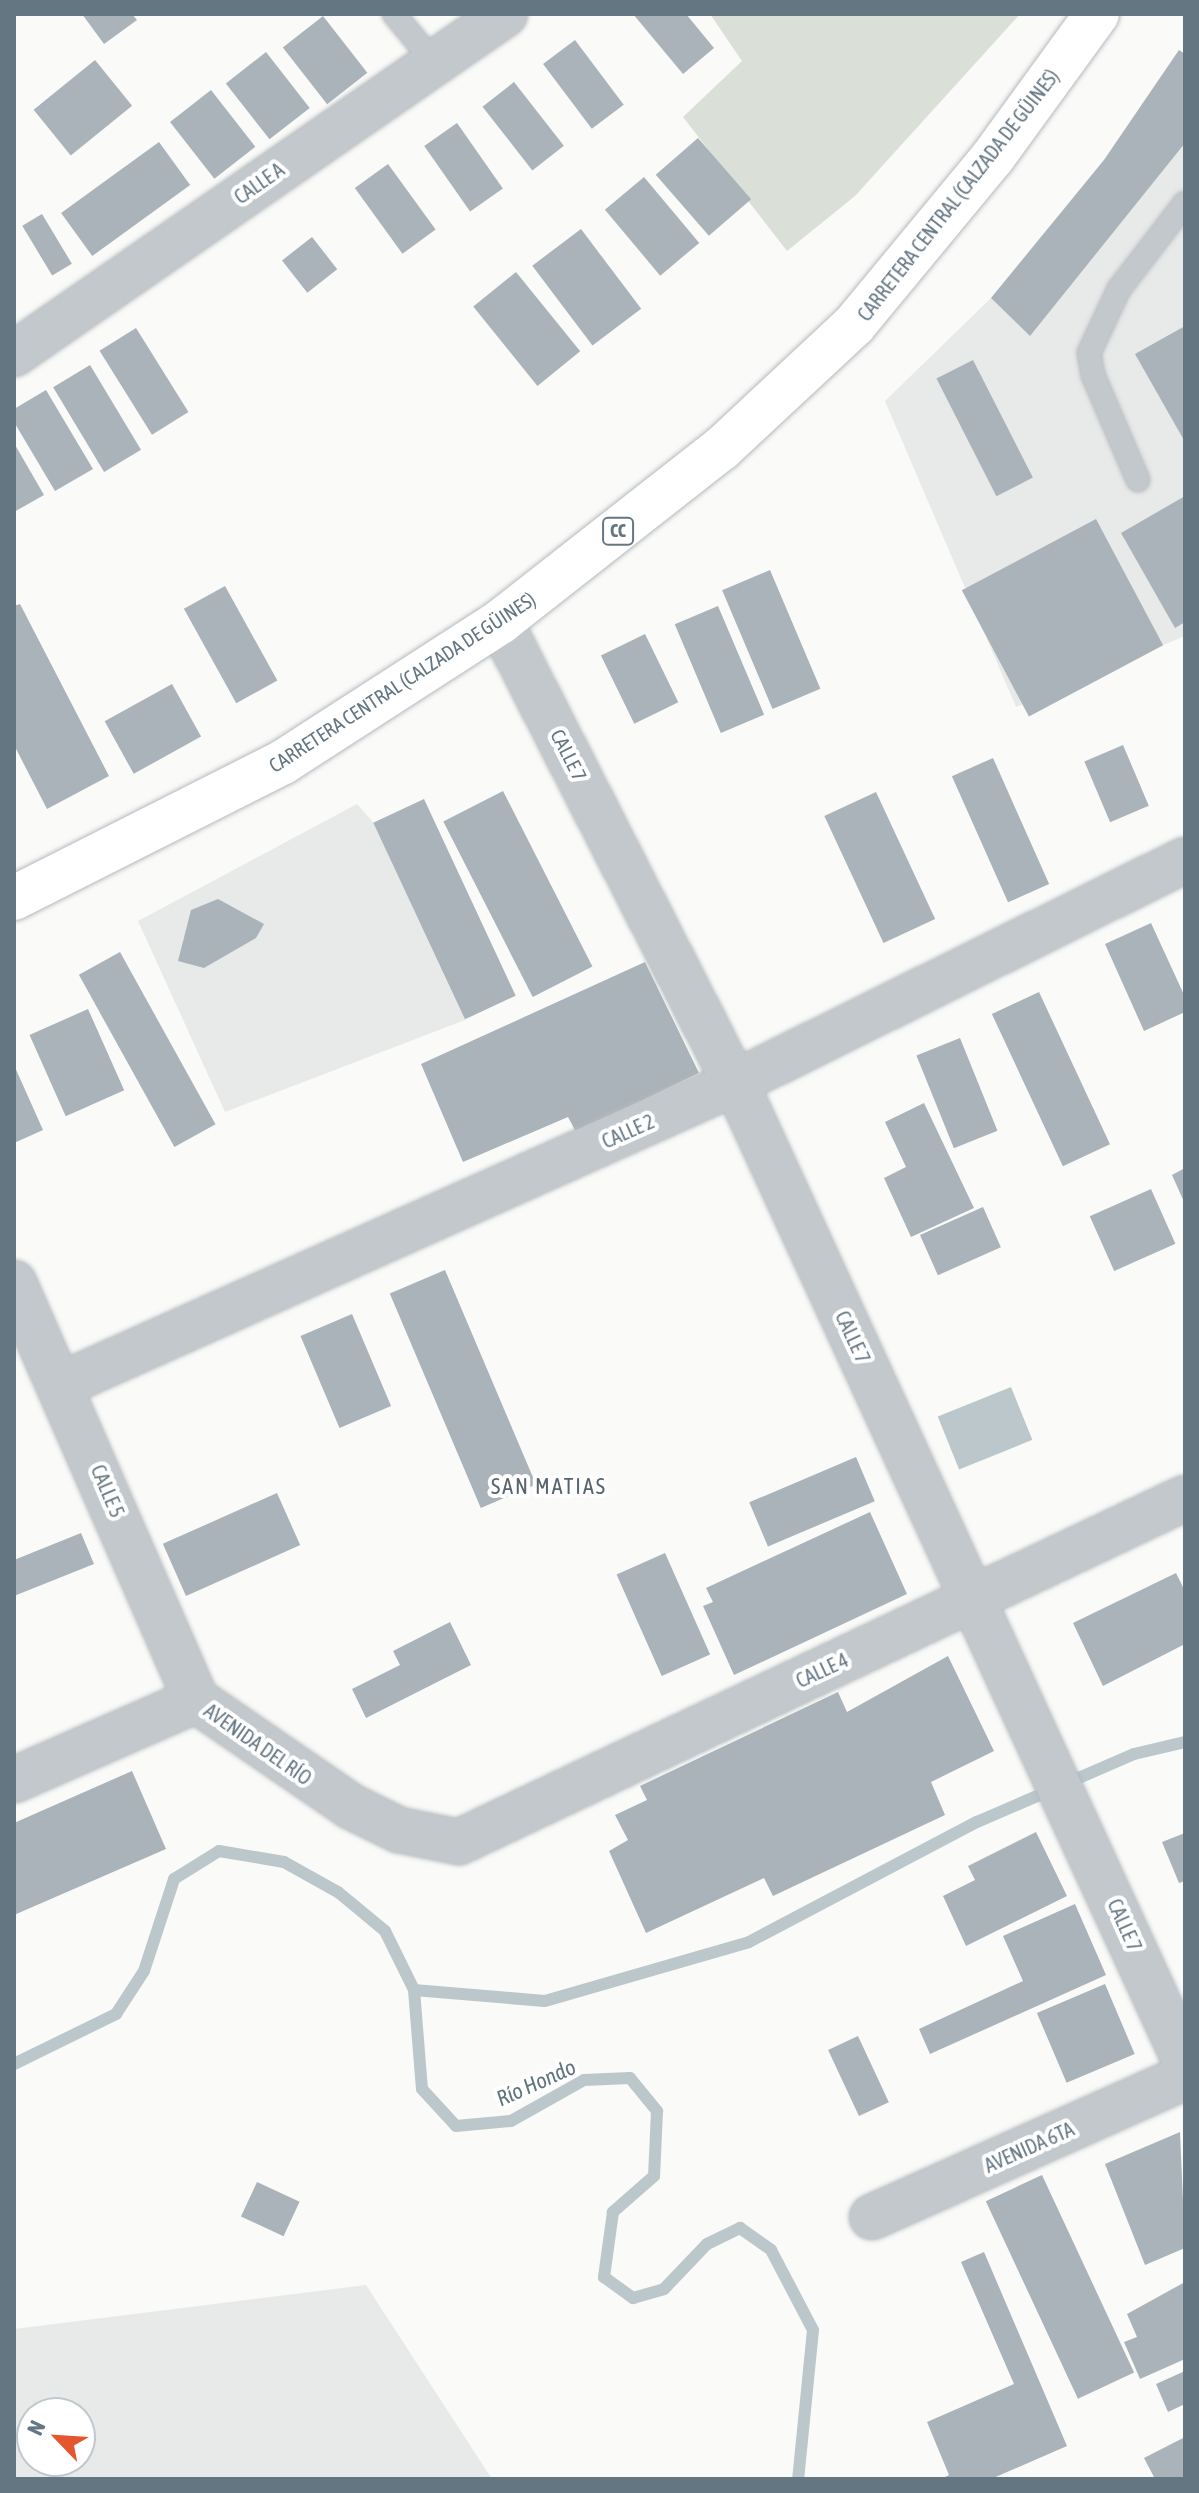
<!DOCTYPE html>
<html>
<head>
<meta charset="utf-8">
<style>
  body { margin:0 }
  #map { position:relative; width:1199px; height:2493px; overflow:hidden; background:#fafaf8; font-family:"Asap Condensed",sans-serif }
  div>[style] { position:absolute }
  .built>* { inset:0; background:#e8e9e9 }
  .green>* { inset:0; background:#dadfd7 }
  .water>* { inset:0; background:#bbc7cb; transform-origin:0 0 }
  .stream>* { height:12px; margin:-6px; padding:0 6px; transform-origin:6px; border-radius:6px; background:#bbc7cb }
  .building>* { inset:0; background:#aab3b9; transform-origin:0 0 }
  .roads { filter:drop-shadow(0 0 2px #b5babe) drop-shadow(0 0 2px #b5babe) }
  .lane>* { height:22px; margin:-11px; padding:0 11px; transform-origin:11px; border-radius:11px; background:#c3c8cc }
  .street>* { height:44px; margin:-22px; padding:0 22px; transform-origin:22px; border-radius:22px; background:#c3c8cc }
  .primary>* { height:44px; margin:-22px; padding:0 22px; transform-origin:22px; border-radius:22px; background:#fff }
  span { translate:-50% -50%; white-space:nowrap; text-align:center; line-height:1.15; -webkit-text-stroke:8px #fff; paint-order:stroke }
  .shield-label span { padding:2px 6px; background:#fff; border:2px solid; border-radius:6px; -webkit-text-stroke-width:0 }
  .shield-label { font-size:18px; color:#657683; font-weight:700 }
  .street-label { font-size:20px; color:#657683 }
  .neighbourhood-label { font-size:22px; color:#57646e; letter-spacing:2px }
  .water-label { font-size:22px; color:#60757c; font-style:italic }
  .frame { position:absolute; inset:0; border:16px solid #657683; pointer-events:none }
  .north { position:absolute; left:16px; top:2397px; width:80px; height:80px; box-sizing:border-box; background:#fff; border:2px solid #c1c8cd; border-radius:50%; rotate:295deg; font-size:22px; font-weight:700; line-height:32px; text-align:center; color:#657683 }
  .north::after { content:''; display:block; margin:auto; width:28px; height:36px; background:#e4572e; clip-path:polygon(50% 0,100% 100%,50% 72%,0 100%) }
</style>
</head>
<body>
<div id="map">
  <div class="built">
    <i style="clip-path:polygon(1179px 50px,1185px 54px,1185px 636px,1016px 707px,885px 401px,991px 298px,1104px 160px)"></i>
    <i style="clip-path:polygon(357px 804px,373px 822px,465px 1020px,225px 1112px,138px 921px)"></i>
    <i style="clip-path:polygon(evenodd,366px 2285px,492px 2479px,14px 2479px,14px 2329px,366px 2285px,32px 2413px,80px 2413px,80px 2461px,32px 2461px,32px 2413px)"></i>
  </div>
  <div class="green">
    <i style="clip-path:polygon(710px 14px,1020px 14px,855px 196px,787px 251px,683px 117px,742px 61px)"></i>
  </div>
  <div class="water">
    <i style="left:1011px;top:1387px;width:57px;height:79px;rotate:68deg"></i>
  </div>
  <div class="stream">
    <i style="left:414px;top:1990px;width:131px;rotate:4.8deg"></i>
    <i style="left:545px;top:2001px;width:212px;rotate:-16.1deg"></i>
    <i style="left:749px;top:1942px;width:258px;rotate:-27.8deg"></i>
    <i style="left:977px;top:1822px;width:171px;rotate:-23.4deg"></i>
    <i style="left:1134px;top:1754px;width:52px;rotate:-13.2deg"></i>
    <i style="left:14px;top:2064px;width:114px;rotate:-26.1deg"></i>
    <i style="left:116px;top:2014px;width:51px;rotate:-56.9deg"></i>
    <i style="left:144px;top:1971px;width:97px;rotate:-71.9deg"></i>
    <i style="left:174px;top:1879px;width:53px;rotate:-31.9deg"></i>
    <i style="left:219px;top:1851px;width:66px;rotate:9.6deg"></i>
    <i style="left:284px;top:1862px;width:62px;rotate:29.1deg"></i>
    <i style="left:338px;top:1892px;width:61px;rotate:39.7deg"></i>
    <i style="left:385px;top:1931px;width:66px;rotate:63.8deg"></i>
    <i style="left:414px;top:1990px;width:99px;rotate:85.4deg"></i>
    <i style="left:422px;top:2089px;width:50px;rotate:47.4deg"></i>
    <i style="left:456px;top:2126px;width:55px;rotate:-5.2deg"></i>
    <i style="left:511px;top:2121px;width:84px;rotate:-29.3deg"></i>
    <i style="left:584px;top:2080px;width:46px;rotate:-2.5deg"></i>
    <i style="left:630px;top:2078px;width:43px;rotate:50.7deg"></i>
    <i style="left:657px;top:2111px;width:65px;rotate:92.6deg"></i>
    <i style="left:654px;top:2176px;width:55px;rotate:138.7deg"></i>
    <i style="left:613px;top:2212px;width:66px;rotate:97.9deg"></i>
    <i style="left:604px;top:2277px;width:36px;rotate:36deg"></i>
    <i style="left:633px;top:2298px;width:32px;rotate:-16deg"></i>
    <i style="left:664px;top:2289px;width:62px;rotate:-46.3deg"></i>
    <i style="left:707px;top:2244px;width:37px;rotate:-26deg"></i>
    <i style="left:740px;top:2228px;width:38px;rotate:35deg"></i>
    <i style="left:771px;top:2250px;width:90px;rotate:62.3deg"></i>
    <i style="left:813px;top:2330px;width:150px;rotate:95.7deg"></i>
  </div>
  <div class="building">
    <i style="clip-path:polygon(82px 14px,132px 14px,137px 20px,104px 44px)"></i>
    <i style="clip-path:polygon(633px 14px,686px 14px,714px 48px,683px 74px)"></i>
    <i style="left:323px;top:16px;width:72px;height:51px;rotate:52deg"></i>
    <i style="left:575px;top:40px;width:81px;height:40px;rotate:53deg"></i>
    <i style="clip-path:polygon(1179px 50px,1185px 54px,1185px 143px,1030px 336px,991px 298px,1104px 160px)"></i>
    <i style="left:266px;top:52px;width:71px;height:51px;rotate:52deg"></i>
    <i style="left:95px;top:60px;width:59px;height:79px;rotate:51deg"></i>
    <i style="left:514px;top:82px;width:81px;height:40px;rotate:52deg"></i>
    <i style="left:211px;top:90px;width:72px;height:52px;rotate:52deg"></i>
    <i style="left:457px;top:123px;width:80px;height:40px;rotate:55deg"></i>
    <i style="left:698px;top:138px;width:81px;height:56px;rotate:49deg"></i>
    <i style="left:159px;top:142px;width:53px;height:121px;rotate:54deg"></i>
    <i style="left:388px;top:164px;width:81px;height:41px;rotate:54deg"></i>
    <i style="left:644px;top:177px;width:86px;height:51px;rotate:50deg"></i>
    <i style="left:42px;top:214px;width:58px;height:23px;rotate:59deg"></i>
    <i style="left:581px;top:229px;width:100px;height:61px;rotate:53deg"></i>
    <i style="left:312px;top:237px;width:41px;height:38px;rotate:52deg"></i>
    <i style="left:516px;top:272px;width:102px;height:55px;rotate:51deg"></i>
    <i style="clip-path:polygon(1185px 326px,1185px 442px,1135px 354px)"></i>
    <i style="left:136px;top:328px;width:99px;height:43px;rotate:58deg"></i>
    <i style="left:973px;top:360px;width:132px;height:41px;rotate:63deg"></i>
    <i style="left:90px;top:365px;width:99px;height:43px;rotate:59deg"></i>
    <i style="clip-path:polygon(46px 390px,93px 469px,55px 491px,14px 422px,14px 409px)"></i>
    <i style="clip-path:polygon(14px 443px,44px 495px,14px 512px)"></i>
    <i style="clip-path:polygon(1185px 496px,1185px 622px,1175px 628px,1121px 533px)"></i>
    <i style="left:1096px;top:519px;width:143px;height:152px;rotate:62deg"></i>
    <i style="left:770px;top:570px;width:129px;height:52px;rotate:67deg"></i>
    <i style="left:225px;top:586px;width:108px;height:47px;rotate:61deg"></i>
    <i style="clip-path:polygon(20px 604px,109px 776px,47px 809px,14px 745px,14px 606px)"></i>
    <i style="left:718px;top:606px;width:118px;height:47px;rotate:67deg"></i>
    <i style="left:645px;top:634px;width:76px;height:49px;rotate:64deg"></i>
    <i style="left:172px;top:684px;width:60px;height:77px;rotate:61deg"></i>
    <i style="left:1123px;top:745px;width:66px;height:42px;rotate:67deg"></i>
    <i style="left:993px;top:758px;width:138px;height:45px;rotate:66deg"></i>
    <i style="left:503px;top:791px;width:197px;height:67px;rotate:63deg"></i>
    <i style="left:876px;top:792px;width:140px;height:57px;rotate:65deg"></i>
    <i style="left:424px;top:799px;width:217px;height:56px;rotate:65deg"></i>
    <i style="clip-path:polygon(218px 899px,264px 924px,256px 938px,204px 968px,178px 961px,191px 910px)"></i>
    <i style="clip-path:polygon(1151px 923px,1185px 997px,1185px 1012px,1144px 1031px,1105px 944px)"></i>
    <i style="left:120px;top:952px;width:197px;height:47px;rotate:61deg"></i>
    <i style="clip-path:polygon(645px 962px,699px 1073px,576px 1132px,568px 1117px,463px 1162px,421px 1064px)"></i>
    <i style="left:1039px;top:992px;width:168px;height:52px;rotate:65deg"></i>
    <i style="left:88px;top:1009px;width:89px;height:64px;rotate:66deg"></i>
    <i style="left:960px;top:1038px;width:100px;height:47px;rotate:68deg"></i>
    <i style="clip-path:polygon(14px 1065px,43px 1130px,14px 1143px)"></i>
    <i style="clip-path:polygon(924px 1103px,974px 1208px,911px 1237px,884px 1178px,906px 1167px,885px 1122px)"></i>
    <i style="clip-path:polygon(1185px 1168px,1185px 1204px,1172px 1175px)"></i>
    <i style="left:1151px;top:1189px;width:60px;height:67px;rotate:66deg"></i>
    <i style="left:983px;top:1207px;width:44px;height:69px;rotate:66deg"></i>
    <i style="left:445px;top:1270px;width:233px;height:60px;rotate:67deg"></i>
    <i style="left:352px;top:1314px;width:100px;height:56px;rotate:67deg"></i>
    <i style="left:856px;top:1457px;width:48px;height:116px;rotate:67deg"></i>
    <i style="left:277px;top:1493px;width:57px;height:125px;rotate:66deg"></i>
    <i style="clip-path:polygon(870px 1512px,907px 1594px,734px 1675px,703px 1606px,713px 1602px,706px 1588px)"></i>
    <i style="clip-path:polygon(81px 1533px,94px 1564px,14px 1596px,14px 1560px)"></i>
    <i style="left:665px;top:1553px;width:111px;height:53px;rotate:66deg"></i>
    <i style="clip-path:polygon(1176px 1573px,1185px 1591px,1185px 1644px,1103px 1686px,1073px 1623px)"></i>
    <i style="clip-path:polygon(450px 1622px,471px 1665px,366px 1718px,352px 1689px,400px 1665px,393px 1651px)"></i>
    <i style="clip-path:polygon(948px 1656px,994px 1751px,931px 1782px,945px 1815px,773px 1896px,764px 1878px,646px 1933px,609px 1851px,628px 1840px,615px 1815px,647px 1800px,640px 1786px,838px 1692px,847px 1712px)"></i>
    <i style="clip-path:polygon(132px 1771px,166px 1849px,14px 1915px,14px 1823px)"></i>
    <i style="clip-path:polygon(1036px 1832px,1067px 1896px,966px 1946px,943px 1896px,975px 1880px,968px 1866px)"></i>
    <i style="clip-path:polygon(1185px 1833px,1185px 1881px,1179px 1883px,1162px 1842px)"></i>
    <i style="clip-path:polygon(1075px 1904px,1106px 1975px,930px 2054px,919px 2029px,1023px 1981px,1003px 1936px)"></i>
    <i style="left:1105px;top:1984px;width:76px;height:74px;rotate:67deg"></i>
    <i style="left:858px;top:2036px;width:73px;height:33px;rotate:65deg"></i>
    <i style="clip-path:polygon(1180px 2132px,1185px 2248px,1145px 2265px,1105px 2164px)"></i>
    <i style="left:1042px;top:2175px;width:218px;height:62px;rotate:65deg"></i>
    <i style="left:257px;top:2182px;width:47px;height:38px;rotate:25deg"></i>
    <i style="clip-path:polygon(984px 2252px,1067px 2446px,991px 2479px,941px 2479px,949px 2475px,927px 2422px,1014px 2384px,961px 2262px)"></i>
    <i style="clip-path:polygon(1185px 2282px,1185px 2359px,1140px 2379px,1124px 2342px,1137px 2337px,1127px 2314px)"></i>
    <i style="clip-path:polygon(1185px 2371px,1185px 2404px,1168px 2412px,1156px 2384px)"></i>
    <i style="clip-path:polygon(1185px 2437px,1185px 2479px,1155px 2479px,1144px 2458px)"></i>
  </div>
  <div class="roads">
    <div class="lane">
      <i style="left:394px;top:14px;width:62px;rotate:50.2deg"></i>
      <i style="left:1138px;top:480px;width:114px;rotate:-113.2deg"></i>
      <i style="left:1093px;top:375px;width:22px;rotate:-100deg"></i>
      <i style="left:1089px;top:353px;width:71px;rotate:-64.9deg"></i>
      <i style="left:1119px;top:289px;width:108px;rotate:-52.5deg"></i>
    </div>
    <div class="street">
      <i style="left:14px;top:354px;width:597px;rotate:-34.7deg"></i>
      <i style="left:500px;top:622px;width:533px;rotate:63deg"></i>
      <i style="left:742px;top:1097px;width:1061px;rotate:65.32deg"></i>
      <i style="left:14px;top:1283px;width:455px;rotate:66.4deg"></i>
      <i style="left:63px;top:1384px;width:736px;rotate:-24.13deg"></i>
      <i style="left:735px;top:1083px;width:502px;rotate:-26.36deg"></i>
      <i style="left:196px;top:1700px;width:187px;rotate:34.5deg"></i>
      <i style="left:350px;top:1806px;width:55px;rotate:26.1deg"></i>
      <i style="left:399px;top:1830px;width:61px;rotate:11.3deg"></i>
      <i style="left:459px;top:1842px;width:803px;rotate:-25.35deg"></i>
      <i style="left:14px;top:1780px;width:199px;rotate:-23.7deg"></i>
      <i style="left:872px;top:2217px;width:343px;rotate:-24.1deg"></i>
    </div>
    <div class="primary">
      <i style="left:14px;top:898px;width:301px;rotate:-26.8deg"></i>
      <i style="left:283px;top:762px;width:258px;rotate:-32.8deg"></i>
      <i style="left:500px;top:622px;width:281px;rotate:-38.1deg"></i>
      <i style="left:721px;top:449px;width:182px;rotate:-43deg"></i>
      <i style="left:854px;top:325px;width:218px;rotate:-50.4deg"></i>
      <i style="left:993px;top:157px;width:177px;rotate:-54deg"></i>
    </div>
  </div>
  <div class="shield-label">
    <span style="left:618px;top:531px">CC</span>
  </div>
  <div class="street-label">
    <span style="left:259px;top:183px;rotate:-35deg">CALLE A</span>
    <span style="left:958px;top:195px;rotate:-52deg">CARRETERA CENTRAL (CALZADA DE GÜINES)</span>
    <span style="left:402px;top:682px;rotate:-33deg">CARRETERA CENTRAL (CALZADA DE GÜINES)</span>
    <span style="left:569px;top:755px;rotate:63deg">CALLE 7</span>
    <span style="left:628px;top:1131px;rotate:-24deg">CALLE 2</span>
    <span style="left:853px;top:1337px;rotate:65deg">CALLE 7</span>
    <span style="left:108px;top:1491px;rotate:67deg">CALLE 5</span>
    <span style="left:822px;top:1670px;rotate:-25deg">CALLE 4</span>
    <span style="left:258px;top:1744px;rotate:35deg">AVENIDA DEL RÍO</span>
    <span style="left:1125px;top:1925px;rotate:66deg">CALLE 7</span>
    <span style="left:1029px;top:2147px;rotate:-24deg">AVENIDA 6TA</span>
  </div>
  <div class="neighbourhood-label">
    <span style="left:549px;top:1487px">SAN MATIAS</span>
  </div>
  <div class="water-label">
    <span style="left:536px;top:2083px;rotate:-24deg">Río Hondo</span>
  </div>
  <div class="frame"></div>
  <div class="north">N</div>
</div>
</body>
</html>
